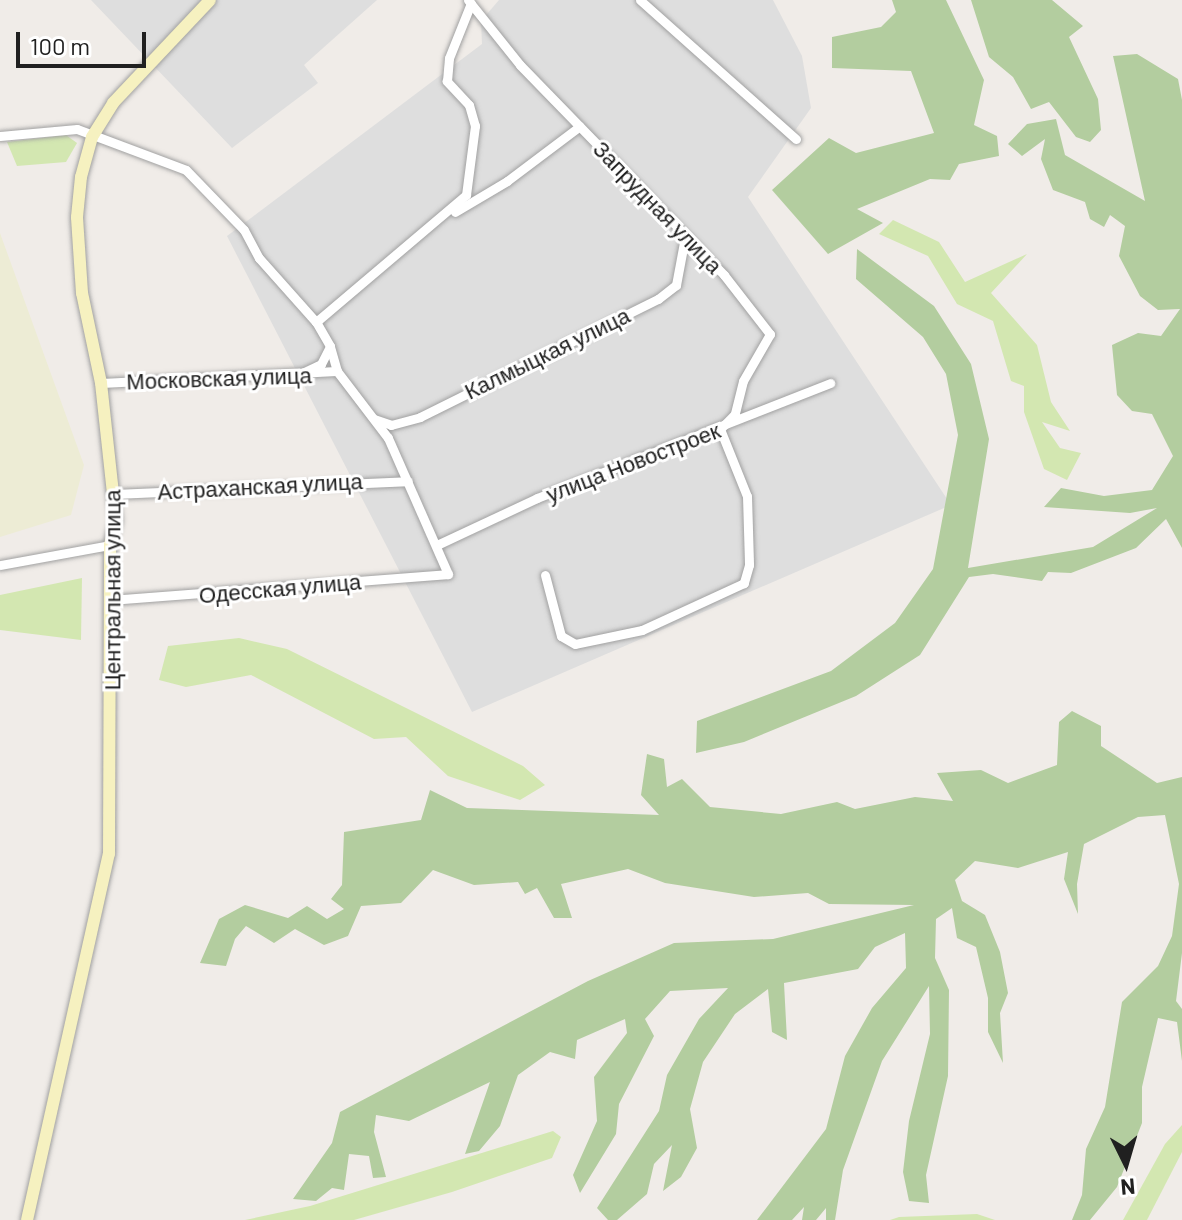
<!DOCTYPE html>
<html>
<head>
<meta charset="utf-8">
<style>
  body { margin:0 }
  #map { position:relative; width:1182px; height:1220px; overflow:hidden; background:#f0ece8; font-family:Barlow,sans-serif }
  div>[style] { position:absolute }
  .residential>* { inset:0; background:#dedede }
  .farmland>* { inset:0; background:#edecd5 }
  .grass>* { inset:0; background:#d3e7b1 }
  .forest>* { inset:0; background:#b3cd9f }
  .roads { filter:drop-shadow(0 0 2px #a1a1a1) drop-shadow(0 0 2px #a1a1a1) }
  .street>* { height:9px; margin:-4.5px; padding:0 4.5px; transform-origin:4.5px; border-radius:4.5px; background:#fff }
  .secondary>* { height:12px; margin:-6px; padding:0 6px; transform-origin:6px; border-radius:6px; background:#f6f1c0 }
  span { translate:-50% -50%; white-space:nowrap; text-align:center; line-height:1.15; -webkit-text-stroke:6px #fff; paint-order:stroke }
  .street-label { font-size:22px; color:#202020 }
  .north { position:absolute; left:1086px; top:1124px; width:80px; height:80px; -webkit-text-stroke:6px #fff; paint-order:stroke; rotate:175deg; font-size:22px; font-weight:700; line-height:32px; text-align:center; color:#202020 }
  .north::after { content:''; display:block; margin:auto; width:28px; height:36px; background:#202020; clip-path:polygon(50% 0,100% 100%,50% 72%,0 100%) }
  .scale { position:absolute; left:16px; top:32px; width:130px; height:36px; box-sizing:border-box; border:4px solid #202020; border-top:0; padding-left:10px; font-size:24px; line-height:28px; white-space:nowrap; color:#202020; -webkit-text-stroke:6px #fff; paint-order:stroke }
</style>
</head>
<body>
<div id="map">
  <div class="residential">
    <i style="clip-path:polygon(91px 0,377px 0,304px 65px,318px 83px,232px 148px)"></i>
    <i style="clip-path:polygon(499px 0,773px 0,802px 56px,811px 108px,748px 197px,951px 505px,472px 712px,227px 236px,482px 44px,481px 21px)"></i>
  </div>
  <div class="farmland">
    <i style="clip-path:polygon(0 233px,84px 465px,71px 515px,0 537px)"></i>
  </div>
  <div class="grass">
    <i style="clip-path:polygon(66px 135px,77px 143px,66px 162px,17px 166px,7px 142px)"></i>
    <i style="clip-path:polygon(893px 220px,939px 242px,965px 282px,1027px 254px,991px 293px,1037px 345px,1051px 402px,1070px 431px,1042px 422px,1060px 448px,1081px 453px,1067px 480px,1044px 469px,1024px 412px,1024px 386px,1011px 381px,993px 321px,957px 304px,928px 256px,879px 234px)"></i>
    <i style="clip-path:polygon(82px 578px,81px 640px,0 630px,0 595px)"></i>
    <i style="clip-path:polygon(239px 638px,287px 649px,523px 766px,545px 785px,520px 800px,448px 776px,406px 737px,374px 739px,251px 675px,186px 687px,159px 680px,168px 646px)"></i>
    <i style="clip-path:polygon(1182px 1125px,1182px 1152px,1147px 1220px,1123px 1220px,1165px 1144px)"></i>
    <i style="clip-path:polygon(553px 1131px,561px 1137px,552px 1158px,452px 1192px,354px 1220px,245px 1220px,310px 1206px)"></i>
    <i style="clip-path:polygon(977px 1214px,995px 1220px,890px 1220px,899px 1217px)"></i>
  </div>
  <div class="forest">
    <i style="clip-path:polygon(892px 0,946px 0,984px 80px,974px 125px,997px 136px,999px 156px,959px 164px,950px 180px,930px 179px,857px 209px,883px 223px,828px 254px,772px 190px,829px 138px,856px 153px,934px 133px,911px 71px,832px 68px,832px 37px,881px 27px,896px 12px)"></i>
    <i style="clip-path:polygon(971px 0,1052px 0,1083px 26px,1069px 37px,1098px 99px,1101px 130px,1090px 142px,1076px 137px,1049px 102px,1031px 109px,1013px 77px,989px 57px)"></i>
    <i style="clip-path:polygon(1137px 54px,1178px 79px,1182px 100px,1182px 548px,1166px 519px,1136px 548px,1071px 573px,1048px 572px,1042px 581px,993px 574px,969px 577px,920px 655px,856px 696px,744px 742px,696px 753px,697px 721px,831px 671px,895px 623px,933px 569px,958px 435px,946px 374px,923px 337px,856px 279px,857px 249px,934px 306px,971px 364px,989px 439px,968px 568px,1093px 547px,1157px 508px,1130px 513px,1044px 507px,1061px 488px,1104px 496px,1152px 490px,1173px 456px,1152px 414px,1132px 411px,1117px 395px,1112px 345px,1138px 333px,1161px 336px,1180px 309px,1158px 310px,1140px 296px,1119px 256px,1125px 226px,1110px 215px,1104px 227px,1090px 219px,1085px 202px,1053px 190px,1041px 159px,1045px 139px,1022px 156px,1008px 144px,1027px 124px,1056px 119px,1065px 155px,1145px 201px,1113px 56px)"></i>
    <i style="clip-path:polygon(1072px 711px,1101px 726px,1101px 746px,1157px 783px,1182px 777px,1182px 953px,1176px 1001px,1182px 1009px,1182px 1061px,1177px 1022px,1158px 1018px,1142px 1087px,1142px 1123px,1117px 1187px,1090px 1220px,1072px 1220px,1082px 1195px,1086px 1149px,1105px 1107px,1122px 1002px,1158px 966px,1172px 936px,1179px 884px,1165px 815px,1138px 817px,1084px 844px,1077px 884px,1078px 914px,1064px 879px,1068px 852px,1018px 868px,975px 861px,955px 880px,962px 901px,985px 915px,1000px 952px,1008px 993px,1000px 1013px,1003px 1063px,988px 1032px,988px 998px,976px 947px,957px 938px,952px 908px,936px 919px,935px 958px,949px 990px,948px 1076px,926px 1175px,929px 1203px,909px 1201px,903px 1172px,909px 1121px,930px 1034px,929px 986px,882px 1061px,843px 1170px,835px 1220px,826px 1220px,826px 1208px,816px 1220px,802px 1220px,804px 1207px,792px 1220px,757px 1220px,826px 1129px,845px 1056px,872px 1008px,906px 968px,905px 933px,875px 947px,858px 969px,784px 983px,787px 1040px,772px 1032px,768px 989px,735px 1014px,703px 1062px,690px 1109px,697px 1148px,681px 1177px,663px 1191px,672px 1145px,654px 1164px,647px 1194px,617px 1220px,608px 1220px,597px 1208px,659px 1111px,667px 1075px,699px 1019px,728px 988px,670px 991px,645px 1019px,654px 1036px,619px 1104px,616px 1134px,580px 1193px,573px 1175px,597px 1121px,594px 1077px,627px 1033px,625px 1019px,577px 1040px,575px 1059px,550px 1052px,518px 1075px,500px 1126px,479px 1151px,465px 1154px,490px 1082px,409px 1121px,376px 1115px,374px 1132px,386px 1177px,373px 1178px,369px 1156px,349px 1154px,344px 1190px,332px 1188px,316px 1201px,293px 1199px,332px 1143px,340px 1112px,588px 981px,674px 943px,773px 939px,914px 905px,829px 904px,808px 893px,754px 897px,665px 883px,628px 869px,561px 884px,572px 918px,554px 918px,537px 888px,525px 894px,518px 882px,474px 885px,433px 870px,401px 903px,361px 906px,348px 936px,324px 945px,295px 929px,274px 943px,246px 926px,235px 939px,226px 966px,200px 963px,219px 919px,245px 905px,288px 918px,307px 906px,327px 919px,344px 909px,331px 899px,342px 885px,344px 832px,421px 820px,430px 790px,467px 808px,659px 815px,641px 795px,647px 754px,664px 759px,667px 787px,682px 779px,710px 807px,781px 814px,837px 802px,855px 809px,915px 797px,953px 801px,937px 773px,981px 770px,1008px 783px,1057px 765px,1059px 722px)"></i>
  </div>
  <div class="roads">
    <div class="street">
      <i style="left:468px;top:0;width:83px;rotate:51.3deg"></i>
      <i style="left:520px;top:65px;width:293px;rotate:45.8deg"></i>
      <i style="left:724px;top:275px;width:75px;rotate:52.1deg"></i>
      <i style="left:770px;top:334px;width:54px;rotate:119.9deg"></i>
      <i style="left:743px;top:381px;width:34px;rotate:104deg"></i>
      <i style="left:735px;top:414px;width:21px;rotate:135deg"></i>
      <i style="left:720px;top:429px;width:72px;rotate:68.1deg"></i>
      <i style="left:747px;top:496px;width:69px;rotate:88.3deg"></i>
      <i style="left:749px;top:565px;width:19px;rotate:106deg"></i>
      <i style="left:744px;top:583px;width:112px;rotate:155.3deg"></i>
      <i style="left:642px;top:630px;width:68px;rotate:168.2deg"></i>
      <i style="left:575px;top:644px;width:16px;rotate:-150deg"></i>
      <i style="left:561px;top:636px;width:63px;rotate:-104.7deg"></i>
      <i style="left:640px;top:0;width:209px;rotate:41.7deg"></i>
      <i style="left:0;top:136px;width:77px;rotate:-5.2deg"></i>
      <i style="left:77px;top:129px;width:116px;rotate:20.6deg"></i>
      <i style="left:186px;top:170px;width:83px;rotate:46deg"></i>
      <i style="left:244px;top:230px;width:32px;rotate:62deg"></i>
      <i style="left:259px;top:258px;width:86px;rotate:48.3deg"></i>
      <i style="left:455px;top:212px;width:61px;rotate:-30.8deg"></i>
      <i style="left:507px;top:181px;width:91px;rotate:-37deg"></i>
      <i style="left:302px;top:373px;width:21px;rotate:-25deg"></i>
      <i style="left:321px;top:364px;width:20px;rotate:-63deg"></i>
      <i style="left:330px;top:346px;width:28px;rotate:-120deg"></i>
      <i style="left:316px;top:322px;width:197px;rotate:-40.3deg"></i>
      <i style="left:466px;top:195px;width:70px;rotate:-82.6deg"></i>
      <i style="left:475px;top:126px;width:22px;rotate:-106deg"></i>
      <i style="left:469px;top:105px;width:33px;rotate:-133deg"></i>
      <i style="left:447px;top:81px;width:23px;rotate:-85deg"></i>
      <i style="left:449px;top:58px;width:59px;rotate:-68.2deg"></i>
      <i style="left:101px;top:383px;width:236px;rotate:-2.9deg"></i>
      <i style="left:374px;top:419px;width:18px;rotate:19deg"></i>
      <i style="left:391px;top:425px;width:30px;rotate:-15deg"></i>
      <i style="left:420px;top:417px;width:266px;rotate:-26.4deg"></i>
      <i style="left:658px;top:299px;width:23px;rotate:-38deg"></i>
      <i style="left:676px;top:285px;width:49px;rotate:-79.4deg"></i>
      <i style="left:113px;top:494px;width:295px;rotate:-2.5deg"></i>
      <i style="left:439px;top:544px;width:108px;rotate:-25.1deg"></i>
      <i style="left:537px;top:498px;width:315px;rotate:-21.4deg"></i>
      <i style="left:0;top:565px;width:112px;rotate:-10.3deg"></i>
      <i style="left:111px;top:600px;width:338px;rotate:-4.4deg"></i>
      <i style="left:448px;top:574px;width:149px;rotate:-113.8deg"></i>
      <i style="left:388px;top:438px;width:84px;rotate:-127.3deg"></i>
      <i style="left:337px;top:371px;width:26px;rotate:-106deg"></i>
    </div>
    <div class="secondary">
      <i style="left:27px;top:1220px;width:375px;rotate:-77.4deg"></i>
      <i style="left:109px;top:854px;width:309px;rotate:-89.8deg"></i>
      <i style="left:110px;top:545px;width:25px;rotate:-76deg"></i>
      <i style="left:116px;top:521px;width:139px;rotate:-96.2deg"></i>
      <i style="left:101px;top:383px;width:92px;rotate:-101.9deg"></i>
      <i style="left:82px;top:293px;width:76px;rotate:-93.8deg"></i>
      <i style="left:77px;top:217px;width:40px;rotate:-84.3deg"></i>
      <i style="left:81px;top:177px;width:41px;rotate:-74.6deg"></i>
      <i style="left:92px;top:137px;width:40px;rotate:-58deg"></i>
      <i style="left:113px;top:103px;width:141px;rotate:-46.7deg"></i>
    </div>
  </div>
  <div class="street-label">
    <span style="left:658px;top:207px;rotate:46deg">Запрудная улица</span>
    <span style="left:547px;top:353px;rotate:-26deg">Калмыцкая улица</span>
    <span style="left:219px;top:378px;rotate:-2deg">Московская улица</span>
    <span style="left:633px;top:462px;rotate:-21deg">улица Новостроек</span>
    <span style="left:260px;top:486px;rotate:-3deg">Астраханская улица</span>
    <span style="left:280px;top:588px;rotate:-5deg">Одесская улица</span>
    <span style="left:112px;top:590px;rotate:-90deg">Центральная улица</span>
  </div>
  <div class="north">N</div>
  <div class="scale">100 m</div>
</div>
</body>
</html>
